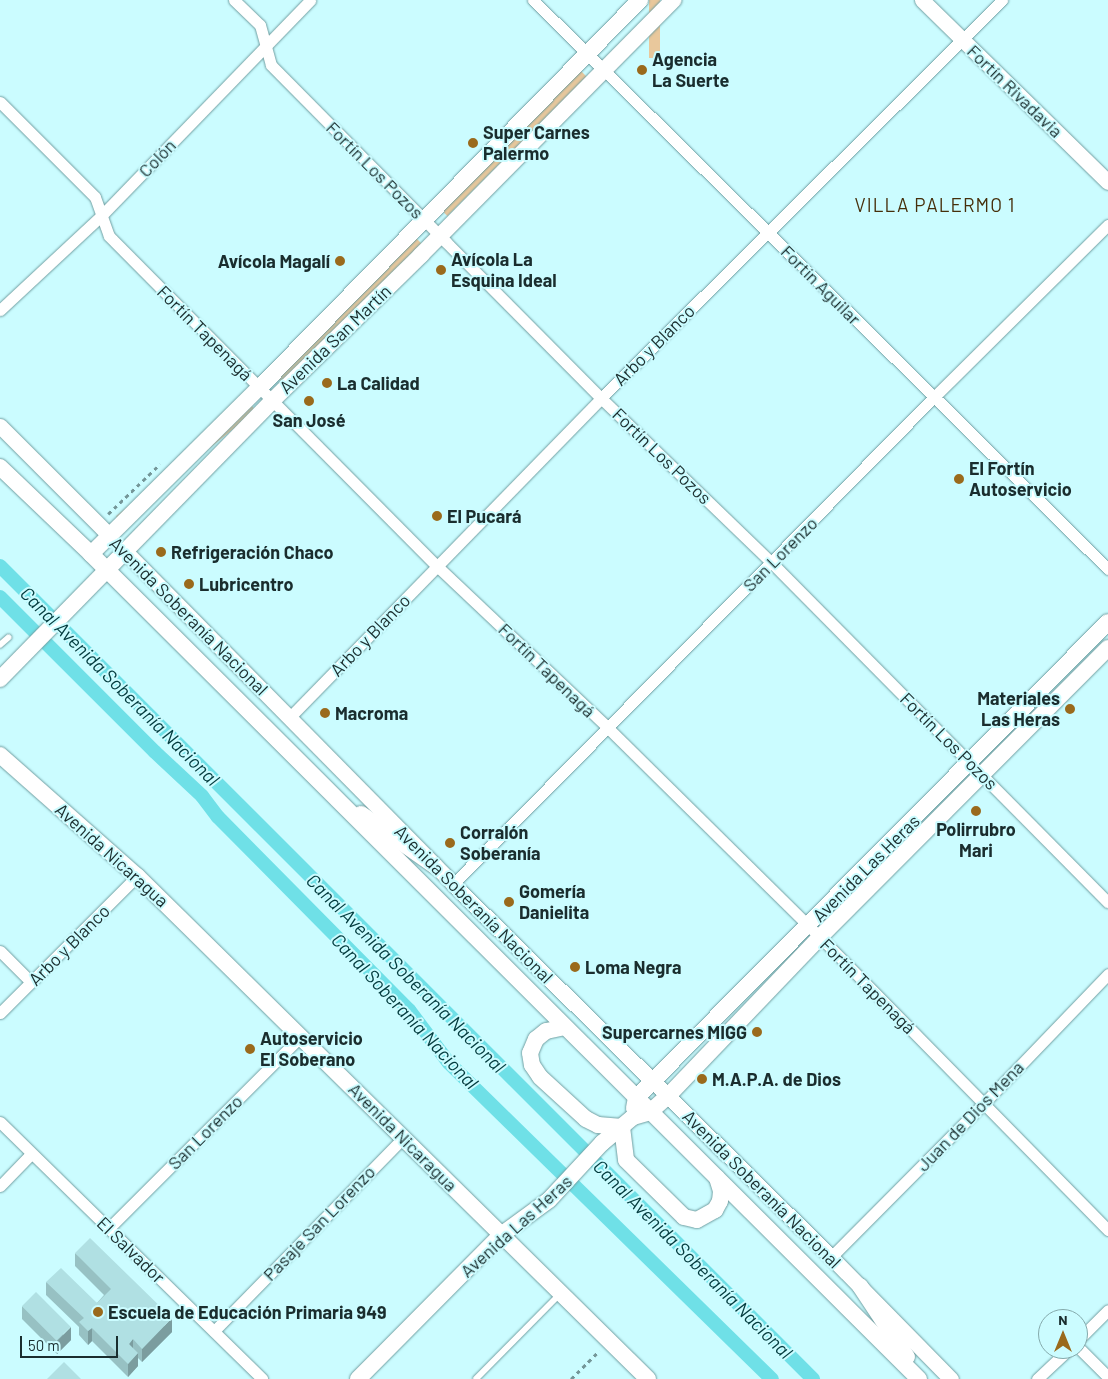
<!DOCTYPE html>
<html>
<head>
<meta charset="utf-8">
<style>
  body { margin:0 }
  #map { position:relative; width:1108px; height:1379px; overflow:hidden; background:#cbfcff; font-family:Barlow,sans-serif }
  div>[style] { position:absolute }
  .green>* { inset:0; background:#e9c89c; transform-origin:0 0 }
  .canal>* { height:14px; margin:-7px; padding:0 7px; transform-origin:7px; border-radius:7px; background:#6fe0e7 }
  .path>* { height:2.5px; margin-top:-1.25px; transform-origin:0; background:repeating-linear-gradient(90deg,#749698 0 4px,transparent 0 8px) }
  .roads { filter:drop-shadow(0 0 1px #709ea1) drop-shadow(0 0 1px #709ea1) }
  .service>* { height:5.5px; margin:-2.75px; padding:0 2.75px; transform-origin:2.75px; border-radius:2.75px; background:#fff }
  .minor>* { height:11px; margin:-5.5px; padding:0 5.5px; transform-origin:5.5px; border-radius:5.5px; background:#fff }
  .tertiary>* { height:15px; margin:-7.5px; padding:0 7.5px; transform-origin:7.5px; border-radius:7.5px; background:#fff }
  .secondary>* { height:16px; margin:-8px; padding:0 8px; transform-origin:8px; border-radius:8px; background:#fff }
  .wall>* { inset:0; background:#97c1c3 }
  .shaded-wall>* { inset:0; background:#7b9d9f }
  .building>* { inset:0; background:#b0e0e3; transform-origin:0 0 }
  .dots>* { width:14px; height:14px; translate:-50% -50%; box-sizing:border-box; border:2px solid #cbfcff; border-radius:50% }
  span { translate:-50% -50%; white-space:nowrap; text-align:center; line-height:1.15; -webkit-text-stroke:4px #cbfcff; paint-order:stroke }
  .poi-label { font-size:18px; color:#1a2d2e; font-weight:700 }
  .left { translate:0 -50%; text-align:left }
  .right { translate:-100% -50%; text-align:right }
  .street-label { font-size:18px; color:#1a2d2e }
  .neighbourhood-label { font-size:19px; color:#462f0b; letter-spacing:1px }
  .water-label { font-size:19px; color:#033b3e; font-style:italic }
  .north { position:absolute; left:1038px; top:1309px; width:50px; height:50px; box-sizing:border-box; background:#cbfcff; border:1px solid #84a9ab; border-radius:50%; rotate:0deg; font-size:14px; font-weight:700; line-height:20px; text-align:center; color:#1a2d2e }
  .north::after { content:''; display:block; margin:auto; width:18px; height:22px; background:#9a6a1c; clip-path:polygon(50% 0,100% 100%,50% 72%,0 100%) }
  .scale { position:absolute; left:20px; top:1336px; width:98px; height:22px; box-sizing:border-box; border:2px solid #1a2d2e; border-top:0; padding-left:6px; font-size:15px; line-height:18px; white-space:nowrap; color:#1a2d2e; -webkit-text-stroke:4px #cbfcff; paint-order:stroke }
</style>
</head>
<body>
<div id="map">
  <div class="green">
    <i style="left:649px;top:0;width:11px;height:58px"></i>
    <i style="left:581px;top:71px;width:8px;height:197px;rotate:45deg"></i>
    <i style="left:416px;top:238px;width:8px;height:197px;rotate:45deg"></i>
    <i style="left:252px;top:406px;width:6px;height:175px;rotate:51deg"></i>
  </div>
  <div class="canal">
    <i style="left:0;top:566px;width:1150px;rotate:45deg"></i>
    <i style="left:0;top:597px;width:219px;rotate:45deg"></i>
    <i style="left:155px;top:752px;width:64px;rotate:43.1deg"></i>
    <i style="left:202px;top:796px;width:26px;rotate:53deg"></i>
    <i style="left:218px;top:817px;width:272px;rotate:45.3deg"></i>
    <i style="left:409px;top:1010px;width:66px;rotate:53deg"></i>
    <i style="left:449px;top:1063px;width:452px;rotate:44.4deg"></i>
  </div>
  <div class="path">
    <i style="left:108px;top:514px;width:72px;rotate:-43.9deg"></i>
    <i style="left:571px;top:1379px;width:40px;rotate:-45deg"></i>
  </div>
  <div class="roads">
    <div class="service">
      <i style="left:0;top:645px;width:11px;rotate:-41deg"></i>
      <i style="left:476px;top:1379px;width:118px;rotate:-45.3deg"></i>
    </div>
    <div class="minor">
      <i style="left:234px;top:0;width:36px;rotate:44deg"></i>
      <i style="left:260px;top:25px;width:41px;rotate:74.6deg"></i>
      <i style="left:271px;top:65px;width:249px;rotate:45.3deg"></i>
      <i style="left:446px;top:242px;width:220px;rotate:45.2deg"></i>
      <i style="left:601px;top:398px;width:238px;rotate:44deg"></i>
      <i style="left:772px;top:563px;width:477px;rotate:45.3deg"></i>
      <i style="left:533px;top:0;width:809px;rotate:44.7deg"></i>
      <i style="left:0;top:102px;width:134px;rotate:45deg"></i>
      <i style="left:95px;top:197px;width:41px;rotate:70.3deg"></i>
      <i style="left:109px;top:236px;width:465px;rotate:45.2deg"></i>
      <i style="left:437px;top:566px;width:234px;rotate:43.4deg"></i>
      <i style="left:607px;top:727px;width:299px;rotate:44.6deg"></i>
      <i style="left:820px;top:937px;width:411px;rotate:45.5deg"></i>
      <i style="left:0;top:310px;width:139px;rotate:-43deg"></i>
      <i style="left:102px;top:215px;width:299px;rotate:-45.9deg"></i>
      <i style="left:290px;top:717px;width:446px;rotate:-45.7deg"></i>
      <i style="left:601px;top:398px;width:565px;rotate:-44.78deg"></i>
      <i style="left:453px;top:884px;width:684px;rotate:-45.36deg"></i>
      <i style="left:934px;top:397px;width:245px;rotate:-44.7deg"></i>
      <i style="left:0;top:951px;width:44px;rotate:45deg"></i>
      <i style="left:0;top:1013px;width:194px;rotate:-45deg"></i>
      <i style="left:0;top:1122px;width:367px;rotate:44.4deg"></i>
      <i style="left:0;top:1186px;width:45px;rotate:-45.9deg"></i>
      <i style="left:109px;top:1228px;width:270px;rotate:-45deg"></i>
      <i style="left:831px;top:1257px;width:217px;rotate:-45.2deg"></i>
      <i style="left:984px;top:1103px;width:179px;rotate:-46.1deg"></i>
      <i style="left:214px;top:1331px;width:272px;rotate:-45.6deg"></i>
      <i style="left:1078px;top:1340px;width:42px;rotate:-45deg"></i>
      <i style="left:1078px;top:1347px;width:42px;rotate:45deg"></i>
      <i style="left:1037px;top:1379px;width:44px;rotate:-43.2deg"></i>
    </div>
    <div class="tertiary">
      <i style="left:922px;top:0;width:260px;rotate:44.4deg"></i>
      <i style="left:0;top:426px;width:154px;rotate:45deg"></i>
      <i style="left:125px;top:551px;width:467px;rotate:45.4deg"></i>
      <i style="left:453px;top:884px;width:531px;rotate:44.62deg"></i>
      <i style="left:831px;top:1257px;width:171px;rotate:45.5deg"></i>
    </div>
    <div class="secondary">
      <i style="left:0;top:467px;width:126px;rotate:43.7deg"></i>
      <i style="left:91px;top:554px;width:1169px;rotate:44.9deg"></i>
      <i style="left:91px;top:554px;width:236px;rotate:-44.7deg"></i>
      <i style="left:259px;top:388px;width:544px;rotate:-45.52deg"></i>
      <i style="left:0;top:679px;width:389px;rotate:-45.6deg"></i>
      <i style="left:272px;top:401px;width:209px;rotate:-44.4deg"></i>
      <i style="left:421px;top:255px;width:359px;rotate:-45.3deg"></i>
      <i style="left:0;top:755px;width:183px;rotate:41.5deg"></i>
      <i style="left:137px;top:876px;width:717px;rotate:44.55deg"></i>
      <i style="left:361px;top:814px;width:90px;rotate:35.1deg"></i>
      <i style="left:565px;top:1027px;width:19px;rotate:168deg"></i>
      <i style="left:546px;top:1031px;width:13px;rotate:141deg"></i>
      <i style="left:536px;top:1039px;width:15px;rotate:113deg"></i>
      <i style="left:530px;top:1053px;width:12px;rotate:81deg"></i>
      <i style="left:532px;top:1065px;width:14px;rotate:56deg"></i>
      <i style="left:540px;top:1077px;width:62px;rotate:42.4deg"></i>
      <i style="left:586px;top:1119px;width:13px;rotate:27deg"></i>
      <i style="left:598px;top:1125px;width:24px;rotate:5deg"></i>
      <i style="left:622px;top:1127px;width:33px;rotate:83deg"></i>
      <i style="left:626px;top:1160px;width:81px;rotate:44.5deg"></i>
      <i style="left:684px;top:1217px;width:13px;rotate:13deg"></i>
      <i style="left:697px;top:1220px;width:21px;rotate:-29deg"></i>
      <i style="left:715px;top:1210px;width:10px;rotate:-61deg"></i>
      <i style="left:720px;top:1201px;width:10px;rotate:-84deg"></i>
      <i style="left:721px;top:1191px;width:14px;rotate:-107deg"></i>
      <i style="left:634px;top:1108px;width:10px;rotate:-79deg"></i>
      <i style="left:636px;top:1098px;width:670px;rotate:-45.24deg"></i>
      <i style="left:860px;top:1286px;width:85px;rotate:56.5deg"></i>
      <i style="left:358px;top:1379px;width:203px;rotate:-45.2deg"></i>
      <i style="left:501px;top:1235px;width:59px;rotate:-36.1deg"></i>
      <i style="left:549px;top:1200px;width:78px;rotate:-47.1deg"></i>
      <i style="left:602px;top:1143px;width:40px;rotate:-40deg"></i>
      <i style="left:633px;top:1117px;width:18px;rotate:-16deg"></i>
      <i style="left:650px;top:1112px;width:24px;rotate:-42deg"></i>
      <i style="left:668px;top:1096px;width:220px;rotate:-46.3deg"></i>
      <i style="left:820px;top:937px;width:408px;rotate:-45.1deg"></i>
    </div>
  </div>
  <div class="wall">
    <i style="clip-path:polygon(75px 1253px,172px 1332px,142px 1362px,138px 1358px,138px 1366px,128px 1377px,92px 1341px,88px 1345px,79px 1335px,79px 1327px,46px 1295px,46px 1282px,97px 1303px,104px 1295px,75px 1266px)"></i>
    <i style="clip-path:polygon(22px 1306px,71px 1340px,57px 1354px,22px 1319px)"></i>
  </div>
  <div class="shaded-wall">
    <i style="clip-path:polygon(172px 1318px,172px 1332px,142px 1362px,142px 1349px)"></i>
    <i style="clip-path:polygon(71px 1327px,71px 1340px,57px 1354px,57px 1341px)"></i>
    <i style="clip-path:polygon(92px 1328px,92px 1341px,88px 1345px,88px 1331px)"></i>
    <i style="clip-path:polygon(133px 1339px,133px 1353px,129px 1344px)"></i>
    <i style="clip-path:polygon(138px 1353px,138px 1366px,128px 1377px,128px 1364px)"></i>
  </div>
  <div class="building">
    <i style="clip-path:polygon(90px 1238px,172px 1318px,142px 1349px,133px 1339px,129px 1344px,138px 1353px,128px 1364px,92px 1328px,88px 1331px,79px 1322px,84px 1318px,46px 1282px,61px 1268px,97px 1303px,111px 1289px,75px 1253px)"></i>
    <i style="left:36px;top:1292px;width:49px;height:20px;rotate:45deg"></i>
    <i style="clip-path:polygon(64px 1362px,81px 1379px,47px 1379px)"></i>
  </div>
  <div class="dots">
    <i style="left:642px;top:70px;background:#9a6a1c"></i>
    <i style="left:473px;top:143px;background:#9a6a1c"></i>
    <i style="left:340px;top:261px;background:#9a6a1c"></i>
    <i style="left:441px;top:270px;background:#9a6a1c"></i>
    <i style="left:327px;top:383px;background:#9a6a1c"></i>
    <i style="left:309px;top:401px;background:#9a6a1c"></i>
    <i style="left:959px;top:479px;background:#9a6a1c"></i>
    <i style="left:437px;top:516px;background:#9a6a1c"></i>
    <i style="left:161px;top:552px;background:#9a6a1c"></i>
    <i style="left:189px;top:584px;background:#9a6a1c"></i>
    <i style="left:1070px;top:709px;background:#9a6a1c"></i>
    <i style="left:325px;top:713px;background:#9a6a1c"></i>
    <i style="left:976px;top:811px;background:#9a6a1c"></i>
    <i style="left:450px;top:843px;background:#9a6a1c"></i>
    <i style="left:509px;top:902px;background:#9a6a1c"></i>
    <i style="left:575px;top:967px;background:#9a6a1c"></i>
    <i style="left:757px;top:1032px;background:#9a6a1c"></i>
    <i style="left:250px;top:1049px;background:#9a6a1c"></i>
    <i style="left:702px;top:1079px;background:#9a6a1c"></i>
    <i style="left:98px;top:1312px;background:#9a6a1c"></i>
  </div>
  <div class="poi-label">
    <span class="left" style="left:652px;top:70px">Agencia<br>La Suerte</span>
    <span class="left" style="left:483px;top:143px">Super Carnes<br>Palermo</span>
    <span class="left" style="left:451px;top:270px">Avícola La<br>Esquina Ideal</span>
    <span class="right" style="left:330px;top:261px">Avícola Magalí</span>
    <span class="left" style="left:337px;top:383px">La Calidad</span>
    <span style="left:309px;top:420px">San José</span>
    <span class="left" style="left:969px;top:479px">El Fortín<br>Autoservicio</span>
    <span class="left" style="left:447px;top:516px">El Pucará</span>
    <span class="left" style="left:171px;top:552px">Refrigeración Chaco</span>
    <span class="left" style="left:199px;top:584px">Lubricentro</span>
    <span class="right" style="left:1060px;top:709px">Materiales<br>Las Heras</span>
    <span class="left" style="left:335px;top:713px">Macroma</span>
    <span style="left:976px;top:840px">Polirrubro<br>Mari</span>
    <span class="left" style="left:460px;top:843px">Corralón<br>Soberanía</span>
    <span class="left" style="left:519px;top:902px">Gomería<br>Danielita</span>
    <span class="left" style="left:585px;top:967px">Loma Negra</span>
    <span class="right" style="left:747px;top:1032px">Supercarnes MIGG</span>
    <span class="left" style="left:260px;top:1049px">Autoservicio<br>El Soberano</span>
    <span class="left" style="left:712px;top:1079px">M.A.P.A. de Dios</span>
    <span class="left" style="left:108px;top:1312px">Escuela de Educación Primaria 949</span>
  </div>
  <div class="street-label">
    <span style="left:1015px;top:91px;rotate:44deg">Fortín Rivadavia</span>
    <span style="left:157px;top:158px;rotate:-46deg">Colón</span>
    <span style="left:375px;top:170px;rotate:45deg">Fortín Los Pozos</span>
    <span style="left:821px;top:285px;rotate:45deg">Fortín Aguilar</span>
    <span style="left:205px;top:333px;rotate:45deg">Fortín Tapenagá</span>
    <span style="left:335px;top:339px;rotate:-44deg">Avenida San Martín</span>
    <span style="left:654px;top:345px;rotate:-45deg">Arbo y Blanco</span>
    <span style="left:662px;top:456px;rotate:44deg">Fortín Los Pozos</span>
    <span style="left:780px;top:554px;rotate:-45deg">San Lorenzo</span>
    <span style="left:189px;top:616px;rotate:45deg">Avenida Soberanía Nacional</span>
    <span style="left:370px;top:635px;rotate:-46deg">Arbo y Blanco</span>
    <span style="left:547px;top:670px;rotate:44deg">Fortín Tapenagá</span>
    <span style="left:949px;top:741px;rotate:45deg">Fortín Los Pozos</span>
    <span style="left:112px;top:855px;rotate:42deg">Avenida Nicaragua</span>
    <span style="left:866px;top:868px;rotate:-45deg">Avenida Las Heras</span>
    <span style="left:474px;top:904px;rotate:45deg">Avenida Soberanía Nacional</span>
    <span style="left:69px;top:945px;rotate:-45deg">Arbo y Blanco</span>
    <span style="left:868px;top:986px;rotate:45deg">Fortín Tapenagá</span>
    <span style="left:970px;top:1116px;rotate:-46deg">Juan de Dios Mena</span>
    <span style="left:205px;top:1132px;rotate:-45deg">San Lorenzo</span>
    <span style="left:403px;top:1137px;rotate:45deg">Avenida Nicaragua</span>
    <span style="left:762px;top:1189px;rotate:45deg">Avenida Soberanía Nacional</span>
    <span style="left:319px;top:1223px;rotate:-46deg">Pasaje San Lorenzo</span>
    <span style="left:516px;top:1226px;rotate:-42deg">Avenida Las Heras</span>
    <span style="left:131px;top:1250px;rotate:44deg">El Salvador</span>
  </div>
  <div class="neighbourhood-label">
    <span style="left:935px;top:205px">VILLA PALERMO 1</span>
  </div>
  <div class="water-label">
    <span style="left:120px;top:686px;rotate:45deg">Canal Avenida Soberanía Nacional</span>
    <span style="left:406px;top:973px;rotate:45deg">Canal Avenida Soberanía Nacional</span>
    <span style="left:405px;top:1011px;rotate:47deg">Canal Soberanía Nacional</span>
    <span style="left:693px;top:1259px;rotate:45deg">Canal Avenida Soberanía Nacional</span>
  </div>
  <div class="north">N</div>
  <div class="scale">50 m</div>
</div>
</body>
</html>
